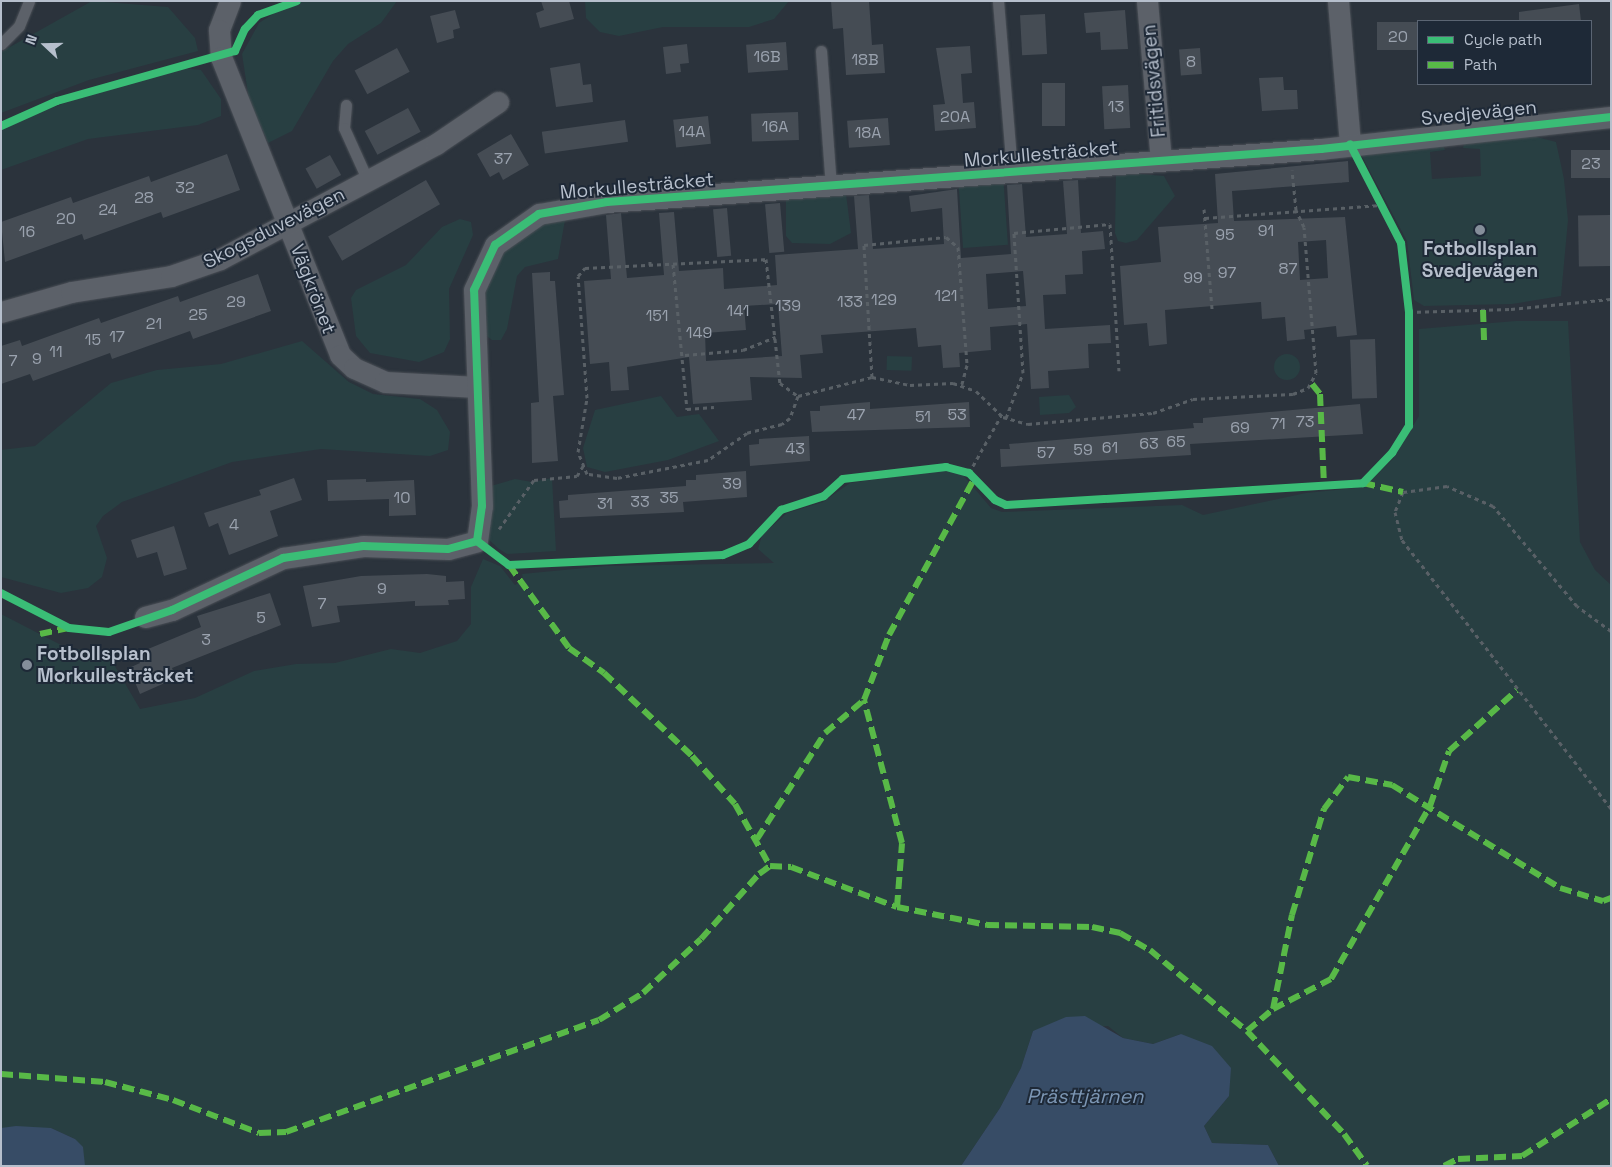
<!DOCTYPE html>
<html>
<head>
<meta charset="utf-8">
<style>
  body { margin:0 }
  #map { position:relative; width:1612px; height:1167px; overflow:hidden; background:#2b333c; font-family:"Space Grotesk",sans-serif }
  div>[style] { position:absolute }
  .green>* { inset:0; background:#283f42; transform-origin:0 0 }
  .round { border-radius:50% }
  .water>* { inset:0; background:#374c66 }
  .building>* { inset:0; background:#454c54; transform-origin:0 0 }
  .path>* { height:3px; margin-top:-1.5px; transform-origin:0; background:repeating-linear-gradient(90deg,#596066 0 4px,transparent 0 8px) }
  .roads { filter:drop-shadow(0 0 1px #4a4f56) drop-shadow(0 0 1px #4a4f56) }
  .service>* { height:11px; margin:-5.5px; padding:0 5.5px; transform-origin:5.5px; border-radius:5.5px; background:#5c6169 }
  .minor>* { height:21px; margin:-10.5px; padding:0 10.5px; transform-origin:10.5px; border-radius:10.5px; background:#5c6169 }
  .quiet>* { height:6px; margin-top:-3px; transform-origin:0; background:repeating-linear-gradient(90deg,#58b947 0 12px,transparent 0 18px) }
  .cycleway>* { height:8px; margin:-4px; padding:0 4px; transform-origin:4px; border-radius:4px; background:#3abd76 }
  .dots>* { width:14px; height:14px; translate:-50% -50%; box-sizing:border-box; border:2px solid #1e2937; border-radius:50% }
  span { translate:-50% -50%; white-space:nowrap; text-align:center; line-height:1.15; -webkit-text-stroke:4px #1e2937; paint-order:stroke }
  .number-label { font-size:16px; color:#9aa2ae }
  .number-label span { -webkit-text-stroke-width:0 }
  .street-label { font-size:19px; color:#b6bfcc }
  .poi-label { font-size:19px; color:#b6bfcc; font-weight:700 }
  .left { translate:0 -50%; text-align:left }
  .water-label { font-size:20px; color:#7c96b4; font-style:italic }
  .frame { position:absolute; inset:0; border:2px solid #b6bfcc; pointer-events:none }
  .legend { position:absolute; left:1417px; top:20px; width:175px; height:65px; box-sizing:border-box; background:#1e2937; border:1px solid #5b6573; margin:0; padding:6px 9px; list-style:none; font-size:15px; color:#b6bfcc }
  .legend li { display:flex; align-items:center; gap:10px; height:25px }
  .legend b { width:25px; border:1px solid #5b6573 }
  .north { position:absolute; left:20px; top:20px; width:50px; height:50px; -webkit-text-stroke:4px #1e2937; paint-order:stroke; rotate:291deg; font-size:14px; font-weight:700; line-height:20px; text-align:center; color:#b6bfcc }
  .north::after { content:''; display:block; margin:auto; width:18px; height:22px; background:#b6bfcc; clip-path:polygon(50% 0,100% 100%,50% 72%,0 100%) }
</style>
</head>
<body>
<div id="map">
  <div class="green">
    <i style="clip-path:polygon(92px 1px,168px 7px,195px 38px,198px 51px,89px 80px,1px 113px,1px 52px)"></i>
    <i style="clip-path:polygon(293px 1px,397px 1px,381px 23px,348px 44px,333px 61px,292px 131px,268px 143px,249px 100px,242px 54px,259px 23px)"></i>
    <i style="clip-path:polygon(585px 1px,789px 1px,774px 19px,749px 27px,663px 27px,619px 36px,600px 32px,586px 18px)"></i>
    <i style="clip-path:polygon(180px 68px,201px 70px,221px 99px,221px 116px,198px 125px,88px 139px,1px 170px,1px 127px,81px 97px)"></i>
    <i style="clip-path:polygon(1533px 136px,1556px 142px,1564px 179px,1568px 220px,1561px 296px,1512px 304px,1424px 306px,1414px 300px,1407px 241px,1358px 149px,1443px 145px,1445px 150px,1430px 152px,1432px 179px,1481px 176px,1480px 149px,1463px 148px,1464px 144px)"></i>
    <i style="clip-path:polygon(1116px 172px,1164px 176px,1175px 196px,1137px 240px,1126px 243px,1118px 241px,1115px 233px)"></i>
    <i style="left:1003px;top:174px;width:71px;height:45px;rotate:86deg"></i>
    <i style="clip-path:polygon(786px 194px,846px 194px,851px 233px,830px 244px,792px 243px,786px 236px)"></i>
    <i style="clip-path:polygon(567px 209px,558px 259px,525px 267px,517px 276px,507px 329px,501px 340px,492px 340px,484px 334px,484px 287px,505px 239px)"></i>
    <i style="clip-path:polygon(460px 219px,471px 222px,473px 235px,449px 289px,450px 339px,444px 352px,419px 362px,370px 353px,356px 336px,351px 298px,356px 290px,406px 265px,442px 227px)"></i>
    <i style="clip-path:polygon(1516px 321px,1568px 321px,1580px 542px,1595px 570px,1611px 585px,1611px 1166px,1279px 1166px,1268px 1145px,1212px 1143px,1204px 1126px,1229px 1096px,1181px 1034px,1153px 1044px,1123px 1038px,1108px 1026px,1033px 1031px,1021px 1068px,1000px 1108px,961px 1166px,85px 1166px,75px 1139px,51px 1128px,1px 1128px,1px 614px,63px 646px,109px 656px,140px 709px,195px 698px,254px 671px,296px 664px,335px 663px,391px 649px,420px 653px,457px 641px,471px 624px,471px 587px,483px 559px,500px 566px,515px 585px,523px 580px,522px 574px,606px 566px,774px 563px,758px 549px,762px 535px,787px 513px,823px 502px,850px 483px,951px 469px,963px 475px,991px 508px,1002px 512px,1182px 505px,1203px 515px,1306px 493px,1355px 488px,1370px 481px,1393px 459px,1419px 416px,1419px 329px)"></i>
    <i style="clip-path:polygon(302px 341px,349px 382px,373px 394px,420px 399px,437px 410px,450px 432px,448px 450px,430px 456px,321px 449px,232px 462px,122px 502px,103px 516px,96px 526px,107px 558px,102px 577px,88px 588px,61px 593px,1px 577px,1px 450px,35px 446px,111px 383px,157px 370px,221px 364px)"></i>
    <i class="round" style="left:1274px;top:354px;width:26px;height:26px"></i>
    <i style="left:887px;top:356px;width:25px;height:14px;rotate:2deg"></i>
    <i style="clip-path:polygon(1069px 395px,1076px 407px,1069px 413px,1040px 415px,1039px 397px)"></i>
    <i style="clip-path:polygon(661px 396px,677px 417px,699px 414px,719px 441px,668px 460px,605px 472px,587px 467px,583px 448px,595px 410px)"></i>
    <i style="clip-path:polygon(552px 478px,556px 551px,507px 554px,499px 549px,486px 537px,491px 486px,515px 479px,532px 482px)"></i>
  </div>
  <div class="water">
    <i style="clip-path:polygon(1085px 1016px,1123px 1038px,1153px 1044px,1181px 1034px,1212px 1046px,1231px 1068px,1229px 1096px,1204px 1126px,1212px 1143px,1268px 1145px,1279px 1166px,961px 1166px,1000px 1108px,1021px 1068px,1033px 1031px,1066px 1017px)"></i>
    <i style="clip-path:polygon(16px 1126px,51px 1128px,75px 1139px,83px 1147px,85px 1166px,1px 1166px,1px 1128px)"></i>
  </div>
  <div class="building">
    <i style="clip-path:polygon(541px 1px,569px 1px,574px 19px,540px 28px,536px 13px,544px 10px)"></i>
    <i style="clip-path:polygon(831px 1px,869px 1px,872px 45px,883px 44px,885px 73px,846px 75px,843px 28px,833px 29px)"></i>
    <i style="clip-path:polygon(1579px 4px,1581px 21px,1519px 21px,1519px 12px)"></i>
    <i style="clip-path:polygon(455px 10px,460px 28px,453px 30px,454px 38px,437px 43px,430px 16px)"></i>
    <i style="clip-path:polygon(1125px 10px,1128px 49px,1101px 50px,1100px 32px,1086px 33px,1084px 13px)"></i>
    <i style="left:1045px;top:14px;width:40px;height:25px;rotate:87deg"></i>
    <i style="left:1418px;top:22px;width:28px;height:41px;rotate:90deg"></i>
    <i style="left:786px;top:42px;width:28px;height:40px;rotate:86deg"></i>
    <i style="clip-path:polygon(687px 44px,689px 63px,680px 64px,681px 72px,666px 74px,663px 47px)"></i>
    <i style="clip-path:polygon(970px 46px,972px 73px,961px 74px,963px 103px,974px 102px,976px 128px,935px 131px,933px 105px,945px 104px,936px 48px)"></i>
    <i style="left:397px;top:48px;width:27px;height:48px;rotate:62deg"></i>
    <i style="left:1200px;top:48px;width:26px;height:21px;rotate:86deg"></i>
    <i style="clip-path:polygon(580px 63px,583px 85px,591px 84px,593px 102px,556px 107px,550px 68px)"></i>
    <i style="clip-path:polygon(1283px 77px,1284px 90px,1297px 90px,1298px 109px,1262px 111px,1259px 78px)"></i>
    <i style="left:1042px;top:83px;width:23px;height:43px"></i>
    <i style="left:1128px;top:85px;width:43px;height:26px;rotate:87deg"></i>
    <i style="left:408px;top:108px;width:27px;height:49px;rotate:62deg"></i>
    <i style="left:798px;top:112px;width:28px;height:47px;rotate:88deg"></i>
    <i style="left:708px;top:116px;width:28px;height:35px;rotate:84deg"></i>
    <i style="left:888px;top:118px;width:27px;height:41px;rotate:86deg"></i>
    <i style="left:625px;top:120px;width:22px;height:84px;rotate:82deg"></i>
    <i style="clip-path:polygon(511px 134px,529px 165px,503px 180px,499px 172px,490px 177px,477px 154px)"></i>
    <i style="left:1611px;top:150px;width:28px;height:40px;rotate:90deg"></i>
    <i style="clip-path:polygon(227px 154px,240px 190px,163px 218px,161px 212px,84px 240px,82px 234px,5px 262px,1px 222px,71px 197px,73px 203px,149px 176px,151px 182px)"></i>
    <i style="left:330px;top:155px;width:23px;height:28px;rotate:61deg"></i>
    <i style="clip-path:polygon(evenodd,1348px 161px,1349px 182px,1232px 191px,1234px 221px,1345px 217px,1357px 335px,1337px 337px,1336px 326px,1304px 330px,1305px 339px,1287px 341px,1285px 317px,1262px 319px,1261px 302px,1165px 310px,1167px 344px,1149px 346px,1147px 323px,1124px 325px,1120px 266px,1161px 262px,1158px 227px,1218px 223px,1215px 174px,1348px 161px,1326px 240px,1328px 278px,1300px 280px,1298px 242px,1326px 240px)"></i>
    <i style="left:426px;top:180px;width:28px;height:113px;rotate:60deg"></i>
    <i style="clip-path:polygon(evenodd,1078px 180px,1081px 233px,1103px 231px,1105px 249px,1082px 251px,1083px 274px,1065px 275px,1066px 294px,1043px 295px,1045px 329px,1110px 325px,1111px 343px,1088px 344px,1089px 368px,1048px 371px,1049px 388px,1031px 389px,1027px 324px,990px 327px,991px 350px,959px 353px,960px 367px,943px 368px,941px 345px,918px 347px,916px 328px,821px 335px,823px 353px,800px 355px,802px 378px,750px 377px,752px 400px,693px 404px,689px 357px,627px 367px,629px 390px,611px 391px,609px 362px,590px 364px,584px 281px,611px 279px,606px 215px,621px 213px,627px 278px,664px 275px,659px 213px,674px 212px,679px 271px,723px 268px,724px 289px,777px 285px,775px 255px,858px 249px,854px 196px,869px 195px,873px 249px,944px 244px,942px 208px,911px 212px,909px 196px,957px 189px,961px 258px,1011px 254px,1007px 185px,1022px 184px,1026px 237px,1067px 234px,1063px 181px,1078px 180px,1023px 271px,1026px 306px,988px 309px,986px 274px,1023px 271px,1078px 180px,778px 304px,782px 356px,706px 361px,705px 333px,746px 330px,744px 306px,778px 304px)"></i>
    <i style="left:780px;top:203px;width:49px;height:15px;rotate:85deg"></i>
    <i style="left:727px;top:208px;width:48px;height:14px;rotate:85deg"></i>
    <i style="left:1610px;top:215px;width:51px;height:32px;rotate:89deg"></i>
    <i style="clip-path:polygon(550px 272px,550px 281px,555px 281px,564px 395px,553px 396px,558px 461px,532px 463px,531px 403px,539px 402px,532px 273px)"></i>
    <i style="clip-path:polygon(258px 274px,271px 311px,193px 339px,190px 331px,112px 359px,110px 353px,33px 381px,30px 374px,1px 384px,1px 346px,20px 340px,22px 346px,99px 318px,101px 323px,178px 296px,180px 302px)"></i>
    <i style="left:1375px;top:339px;width:59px;height:25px;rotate:88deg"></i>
    <i style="clip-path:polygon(870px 402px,870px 409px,969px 402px,970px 427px,812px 432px,810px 411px,820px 411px,820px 406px)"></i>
    <i style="clip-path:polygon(1360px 404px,1363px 434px,1190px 444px,1191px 455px,1001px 467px,1000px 449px,1010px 449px,1009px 444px,1194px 428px,1193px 423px,1203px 423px,1203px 418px)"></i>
    <i style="clip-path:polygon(809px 436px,810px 461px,750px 466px,749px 445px,759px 444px,759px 439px)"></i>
    <i style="clip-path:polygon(746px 471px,747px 497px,683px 502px,684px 512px,560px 518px,559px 501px,568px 500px,568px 495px,686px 486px,686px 480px,696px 480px,696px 475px)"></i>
    <i style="clip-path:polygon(294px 478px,302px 500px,270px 511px,278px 536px,229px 555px,218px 523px,209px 527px,204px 513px,261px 495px,259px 490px)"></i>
    <i style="clip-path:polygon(366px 479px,366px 482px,414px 480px,416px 515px,389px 516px,389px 499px,328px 501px,327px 480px)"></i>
    <i style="clip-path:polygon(174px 526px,187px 569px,164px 576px,157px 552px,137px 558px,131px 540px)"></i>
    <i style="clip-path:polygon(427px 574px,446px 576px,446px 582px,464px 581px,465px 599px,448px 600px,449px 605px,415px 606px,415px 601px,337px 606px,340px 622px,312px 627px,303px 586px,361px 576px)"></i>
    <i style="clip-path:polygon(270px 593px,281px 625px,172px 668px,176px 678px,140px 694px,129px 668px,140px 663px,136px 654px,201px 627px,197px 616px)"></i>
  </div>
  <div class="path">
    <i style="left:1204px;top:209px;width:100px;rotate:85.4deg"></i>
    <i style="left:1205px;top:218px;width:176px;rotate:-4.2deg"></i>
    <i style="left:673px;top:264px;width:146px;rotate:84.5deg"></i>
    <i style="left:687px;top:409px;width:27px;rotate:-4deg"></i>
    <i style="left:650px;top:265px;width:6px;rotate:-90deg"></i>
    <i style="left:1409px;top:312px;width:102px;rotate:-1.7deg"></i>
    <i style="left:1511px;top:309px;width:100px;rotate:-5.7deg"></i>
    <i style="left:685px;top:355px;width:58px;rotate:-4.9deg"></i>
    <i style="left:743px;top:350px;width:35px;rotate:-22deg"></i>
    <i style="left:872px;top:377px;width:132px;rotate:-93.5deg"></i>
    <i style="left:864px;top:245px;width:82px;rotate:-5.6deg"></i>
    <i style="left:946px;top:237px;width:16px;rotate:40deg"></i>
    <i style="left:958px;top:247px;width:118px;rotate:85.6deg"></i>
    <i style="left:967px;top:365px;width:20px;rotate:105deg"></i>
    <i style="left:798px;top:396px;width:23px;rotate:110deg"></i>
    <i style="left:790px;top:418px;width:10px;rotate:143deg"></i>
    <i style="left:782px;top:424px;width:36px;rotate:166deg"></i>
    <i style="left:747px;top:433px;width:47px;rotate:145.3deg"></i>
    <i style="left:708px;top:460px;width:93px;rotate:168.8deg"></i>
    <i style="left:617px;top:478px;width:30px;rotate:-172deg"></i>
    <i style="left:587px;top:474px;width:24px;rotate:-112deg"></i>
    <i style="left:578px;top:452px;width:55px;rotate:-80.5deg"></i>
    <i style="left:587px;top:398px;width:122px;rotate:-94.2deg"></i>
    <i style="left:578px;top:276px;width:11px;rotate:-49deg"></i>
    <i style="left:585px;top:268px;width:181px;rotate:-2.8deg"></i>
    <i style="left:766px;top:259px;width:125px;rotate:83.6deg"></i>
    <i style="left:780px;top:383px;width:22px;rotate:36deg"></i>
    <i style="left:798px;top:396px;width:76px;rotate:-14.4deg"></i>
    <i style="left:872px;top:377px;width:39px;rotate:12deg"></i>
    <i style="left:910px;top:385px;width:43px;rotate:-2.7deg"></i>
    <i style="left:953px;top:383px;width:24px;rotate:19deg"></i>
    <i style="left:976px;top:391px;width:37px;rotate:44deg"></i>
    <i style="left:1003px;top:417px;width:26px;rotate:16deg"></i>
    <i style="left:1028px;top:424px;width:125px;rotate:-5deg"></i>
    <i style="left:1153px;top:413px;width:42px;rotate:-19.3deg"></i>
    <i style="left:1193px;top:399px;width:100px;rotate:-2.9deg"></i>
    <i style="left:1293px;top:394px;width:16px;rotate:-22deg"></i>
    <i style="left:1308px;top:388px;width:17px;rotate:-62deg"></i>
    <i style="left:1316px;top:373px;width:146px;rotate:-94.7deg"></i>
    <i style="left:1304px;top:227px;width:19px;rotate:-115deg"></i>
    <i style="left:1296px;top:210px;width:40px;rotate:-95.7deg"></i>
    <i style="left:1006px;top:418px;width:48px;rotate:-69.3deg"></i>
    <i style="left:1023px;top:373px;width:140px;rotate:-93.7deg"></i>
    <i style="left:1014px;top:233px;width:96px;rotate:-5.4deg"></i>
    <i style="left:1110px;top:224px;width:147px;rotate:86.5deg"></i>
    <i style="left:969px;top:473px;width:65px;rotate:-60.7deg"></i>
    <i style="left:499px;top:529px;width:60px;rotate:-54.5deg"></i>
    <i style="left:534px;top:480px;width:43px;rotate:-5.3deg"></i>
    <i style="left:577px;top:476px;width:12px;rotate:-59deg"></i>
    <i style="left:1611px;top:631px;width:42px;rotate:-143.7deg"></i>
    <i style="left:1577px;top:606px;width:131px;rotate:-130deg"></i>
    <i style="left:1493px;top:506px;width:50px;rotate:-156.5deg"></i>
    <i style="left:1447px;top:486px;width:44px;rotate:172.2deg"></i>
    <i style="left:1403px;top:492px;width:22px;rotate:112deg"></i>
    <i style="left:1395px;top:512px;width:29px;rotate:76deg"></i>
    <i style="left:1402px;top:540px;width:340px;rotate:52.1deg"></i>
  </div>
  <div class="roads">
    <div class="service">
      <i style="left:998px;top:1px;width:173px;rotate:85.3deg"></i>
      <i style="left:1px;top:44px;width:25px;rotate:-45deg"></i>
      <i style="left:19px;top:26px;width:27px;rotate:-68deg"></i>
      <i style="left:821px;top:51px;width:135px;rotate:85.8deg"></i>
      <i style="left:346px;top:105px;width:23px;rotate:95deg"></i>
      <i style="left:344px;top:128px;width:56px;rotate:65.7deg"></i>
    </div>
    <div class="minor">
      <i style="left:230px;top:1px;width:31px;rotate:111deg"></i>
      <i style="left:219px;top:30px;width:27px;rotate:86deg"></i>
      <i style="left:221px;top:57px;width:321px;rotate:68.2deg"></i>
      <i style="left:340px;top:355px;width:19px;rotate:43deg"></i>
      <i style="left:354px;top:368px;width:34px;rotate:24deg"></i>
      <i style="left:385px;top:382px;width:92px;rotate:3.1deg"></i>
      <i style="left:1147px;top:1px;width:160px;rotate:85deg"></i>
      <i style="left:1338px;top:1px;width:144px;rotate:85.2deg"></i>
      <i style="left:1px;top:312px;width:73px;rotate:-15.9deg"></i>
      <i style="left:71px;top:292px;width:101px;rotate:-9.1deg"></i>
      <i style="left:171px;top:276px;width:52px;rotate:-19.1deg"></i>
      <i style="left:220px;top:259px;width:245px;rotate:-28deg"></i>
      <i style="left:436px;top:144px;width:75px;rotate:-34.1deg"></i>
      <i style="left:145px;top:617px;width:28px;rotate:-15deg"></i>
      <i style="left:172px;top:610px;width:123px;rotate:-25.1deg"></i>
      <i style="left:283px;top:558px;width:81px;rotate:-8.5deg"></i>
      <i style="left:363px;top:546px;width:85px;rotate:2deg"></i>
      <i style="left:448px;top:549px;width:30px;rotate:-15deg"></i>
      <i style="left:477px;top:541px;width:35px;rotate:-82deg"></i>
      <i style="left:482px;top:506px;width:216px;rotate:-92.1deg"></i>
      <i style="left:474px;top:290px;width:50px;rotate:-65deg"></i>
      <i style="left:495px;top:245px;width:54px;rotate:-35.2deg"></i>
      <i style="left:539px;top:214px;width:69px;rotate:-10deg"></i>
      <i style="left:607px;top:202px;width:716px;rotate:-4.25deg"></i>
      <i style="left:1321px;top:149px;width:292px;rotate:-6.3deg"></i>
    </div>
  </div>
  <div class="quiet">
    <i style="left:1483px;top:310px;width:31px;rotate:88deg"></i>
    <i style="left:1312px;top:384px;width:13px;rotate:51deg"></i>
    <i style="left:1320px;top:394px;width:91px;rotate:87.5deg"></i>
    <i style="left:1363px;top:483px;width:41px;rotate:12.7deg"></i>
    <i style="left:509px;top:565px;width:102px;rotate:54.1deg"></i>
    <i style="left:569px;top:648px;width:43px;rotate:35.5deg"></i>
    <i style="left:604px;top:673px;width:121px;rotate:43.3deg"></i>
    <i style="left:692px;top:756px;width:64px;rotate:48.1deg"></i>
    <i style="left:735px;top:804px;width:71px;rotate:60.6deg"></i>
    <i style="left:40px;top:634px;width:30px;rotate:-12deg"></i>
    <i style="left:757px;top:839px;width:126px;rotate:-57.3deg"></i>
    <i style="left:825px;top:733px;width:51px;rotate:-40.2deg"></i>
    <i style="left:897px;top:907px;width:64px;rotate:-85.5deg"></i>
    <i style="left:902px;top:843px;width:148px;rotate:-104.9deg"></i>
    <i style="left:864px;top:700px;width:70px;rotate:-69deg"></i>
    <i style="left:889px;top:635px;width:178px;rotate:-61.4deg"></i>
    <i style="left:1273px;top:1009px;width:65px;rotate:-27.3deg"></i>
    <i style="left:1331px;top:979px;width:199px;rotate:-60.2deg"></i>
    <i style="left:1430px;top:806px;width:58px;rotate:-70.9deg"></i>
    <i style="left:1449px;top:751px;width:91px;rotate:-41.9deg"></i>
    <i style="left:1247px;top:1031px;width:34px;rotate:-40deg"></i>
    <i style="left:1273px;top:1009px;width:96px;rotate:-78.6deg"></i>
    <i style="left:1292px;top:915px;width:111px;rotate:-73.2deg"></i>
    <i style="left:1324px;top:809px;width:40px;rotate:-53deg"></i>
    <i style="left:1348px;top:777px;width:45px;rotate:10.3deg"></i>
    <i style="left:1392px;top:785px;width:197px;rotate:31.5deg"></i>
    <i style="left:1560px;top:888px;width:45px;rotate:16.8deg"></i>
    <i style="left:1603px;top:901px;width:9px;rotate:-21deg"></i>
    <i style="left:1px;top:1074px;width:104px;rotate:4.4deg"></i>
    <i style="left:105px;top:1082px;width:70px;rotate:14.8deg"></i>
    <i style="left:173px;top:1100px;width:92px;rotate:21deg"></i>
    <i style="left:259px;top:1133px;width:27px;rotate:-2deg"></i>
    <i style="left:286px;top:1132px;width:332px;rotate:-19.7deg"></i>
    <i style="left:599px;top:1020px;width:52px;rotate:-31.5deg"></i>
    <i style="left:643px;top:993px;width:79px;rotate:-43deg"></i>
    <i style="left:701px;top:939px;width:87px;rotate:-48.3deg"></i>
    <i style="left:759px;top:874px;width:14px;rotate:-36deg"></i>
    <i style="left:770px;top:866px;width:21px;rotate:3deg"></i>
    <i style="left:791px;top:867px;width:113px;rotate:20.7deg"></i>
    <i style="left:897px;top:907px;width:92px;rotate:11.3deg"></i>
    <i style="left:987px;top:925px;width:105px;rotate:1.1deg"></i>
    <i style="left:1092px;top:927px;width:29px;rotate:12deg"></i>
    <i style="left:1120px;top:933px;width:34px;rotate:30deg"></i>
    <i style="left:1150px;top:950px;width:126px;rotate:39.9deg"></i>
    <i style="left:1247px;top:1031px;width:141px;rotate:46.7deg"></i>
    <i style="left:1344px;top:1134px;width:39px;rotate:54deg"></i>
    <i style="left:1444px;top:1166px;width:16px;rotate:-27deg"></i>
    <i style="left:1458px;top:1159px;width:64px;rotate:-2.7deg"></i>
    <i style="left:1522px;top:1156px;width:106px;rotate:-32.6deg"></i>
  </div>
  <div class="cycleway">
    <i style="left:1px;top:126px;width:61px;rotate:-24.1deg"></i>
    <i style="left:57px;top:101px;width:185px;rotate:-15.7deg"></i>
    <i style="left:235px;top:51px;width:24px;rotate:-66deg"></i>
    <i style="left:245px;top:29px;width:19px;rotate:-47deg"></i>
    <i style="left:258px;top:15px;width:41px;rotate:-19.7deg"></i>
    <i style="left:477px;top:541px;width:40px;rotate:37deg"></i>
    <i style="left:509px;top:565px;width:214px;rotate:-2.7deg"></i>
    <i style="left:723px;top:555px;width:28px;rotate:-23deg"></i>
    <i style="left:749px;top:544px;width:47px;rotate:-46.7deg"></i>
    <i style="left:781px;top:510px;width:45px;rotate:-18deg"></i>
    <i style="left:824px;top:496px;width:25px;rotate:-42deg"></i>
    <i style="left:843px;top:479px;width:104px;rotate:-6.6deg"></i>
    <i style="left:946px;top:467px;width:24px;rotate:15deg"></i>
    <i style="left:969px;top:473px;width:37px;rotate:46deg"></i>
    <i style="left:995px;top:500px;width:12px;rotate:24deg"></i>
    <i style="left:1006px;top:505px;width:358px;rotate:-3.5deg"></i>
    <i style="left:1363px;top:483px;width:42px;rotate:-46deg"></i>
    <i style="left:1392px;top:453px;width:32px;rotate:-58deg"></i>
    <i style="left:1409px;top:426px;width:114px;rotate:-90deg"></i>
    <i style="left:1409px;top:312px;width:69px;rotate:-96.6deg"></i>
    <i style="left:1401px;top:243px;width:111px;rotate:-117.3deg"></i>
    <i style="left:1px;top:593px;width:76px;rotate:27.2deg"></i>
    <i style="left:69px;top:628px;width:40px;rotate:5.7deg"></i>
    <i style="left:109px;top:632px;width:67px;rotate:-19.2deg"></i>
    <i style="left:172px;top:610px;width:123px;rotate:-25.1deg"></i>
    <i style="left:283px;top:558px;width:81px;rotate:-8.5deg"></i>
    <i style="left:363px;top:546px;width:85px;rotate:2deg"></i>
    <i style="left:448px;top:549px;width:30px;rotate:-15deg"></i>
    <i style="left:477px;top:541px;width:35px;rotate:-82deg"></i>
    <i style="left:482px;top:506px;width:216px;rotate:-92.1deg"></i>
    <i style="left:474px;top:290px;width:50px;rotate:-65deg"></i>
    <i style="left:495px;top:245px;width:54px;rotate:-35.2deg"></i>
    <i style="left:539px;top:214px;width:69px;rotate:-10deg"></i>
    <i style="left:607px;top:202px;width:716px;rotate:-4.25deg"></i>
    <i style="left:1321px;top:149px;width:292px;rotate:-6.3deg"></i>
  </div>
  <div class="dots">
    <i style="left:1480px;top:230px;background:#858e9a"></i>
    <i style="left:27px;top:665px;background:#858e9a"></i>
  </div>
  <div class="number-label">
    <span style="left:1398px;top:37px">20</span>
    <span style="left:767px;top:57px">16B</span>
    <span style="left:865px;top:60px">18B</span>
    <span style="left:1191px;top:62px">8</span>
    <span style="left:1116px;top:107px">13</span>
    <span style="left:955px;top:117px">20A</span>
    <span style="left:775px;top:127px">16A</span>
    <span style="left:692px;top:132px">14A</span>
    <span style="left:868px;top:133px">18A</span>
    <span style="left:503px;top:159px">37</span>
    <span style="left:1591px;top:164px">23</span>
    <span style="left:185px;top:188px">32</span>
    <span style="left:144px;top:198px">28</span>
    <span style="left:108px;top:210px">24</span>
    <span style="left:66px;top:219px">20</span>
    <span style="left:1266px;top:231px">91</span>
    <span style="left:27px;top:232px">16</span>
    <span style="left:1225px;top:235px">95</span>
    <span style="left:1288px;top:269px">87</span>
    <span style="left:1227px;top:273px">97</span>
    <span style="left:1193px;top:278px">99</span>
    <span style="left:946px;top:296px">121</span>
    <span style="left:884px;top:300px">129</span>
    <span style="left:236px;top:302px">29</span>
    <span style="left:850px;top:302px">133</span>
    <span style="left:788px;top:306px">139</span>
    <span style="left:738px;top:311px">141</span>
    <span style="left:198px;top:315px">25</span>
    <span style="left:657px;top:316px">151</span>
    <span style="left:154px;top:324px">21</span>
    <span style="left:699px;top:333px">149</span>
    <span style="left:117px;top:337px">17</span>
    <span style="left:93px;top:340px">15</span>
    <span style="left:56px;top:352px">11</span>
    <span style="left:37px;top:359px">9</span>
    <span style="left:13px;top:361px">7</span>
    <span style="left:856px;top:415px">47</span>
    <span style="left:957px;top:415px">53</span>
    <span style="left:923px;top:417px">51</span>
    <span style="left:1305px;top:422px">73</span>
    <span style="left:1278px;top:424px">71</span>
    <span style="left:1240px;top:428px">69</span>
    <span style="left:1176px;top:442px">65</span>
    <span style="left:1149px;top:444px">63</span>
    <span style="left:1110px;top:448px">61</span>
    <span style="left:795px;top:449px">43</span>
    <span style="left:1083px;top:450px">59</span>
    <span style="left:1046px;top:453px">57</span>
    <span style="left:732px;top:484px">39</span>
    <span style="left:402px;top:498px">10</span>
    <span style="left:669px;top:498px">35</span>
    <span style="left:640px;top:502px">33</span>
    <span style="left:605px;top:504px">31</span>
    <span style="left:234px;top:525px">4</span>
    <span style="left:382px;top:589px">9</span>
    <span style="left:322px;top:604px">7</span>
    <span style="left:261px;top:618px">5</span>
    <span style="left:206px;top:640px">3</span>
  </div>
  <div class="street-label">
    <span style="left:1154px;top:81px;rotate:-95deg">Fritidsvägen</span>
    <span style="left:1479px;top:113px;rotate:-6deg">Svedjevägen</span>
    <span style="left:1041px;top:154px;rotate:-5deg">Morkullesträcket</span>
    <span style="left:637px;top:186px;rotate:-5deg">Morkullesträcket</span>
    <span style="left:274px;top:228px;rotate:-27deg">Skogsduvevägen</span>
    <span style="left:313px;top:289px;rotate:69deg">Vägkrönet</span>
  </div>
  <div class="poi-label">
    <span style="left:1480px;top:260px">Fotbollsplan<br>Svedjevägen</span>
    <span class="left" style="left:37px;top:665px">Fotbollsplan<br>Morkullesträcket</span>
  </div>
  <div class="water-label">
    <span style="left:1085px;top:1096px">Prästtjärnen</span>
  </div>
  <div class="frame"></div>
  <ul class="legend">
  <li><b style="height:6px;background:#3abd76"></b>Cycle path</li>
  <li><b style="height:6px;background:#58b947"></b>Path</li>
  </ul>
  <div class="north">N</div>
</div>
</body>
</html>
